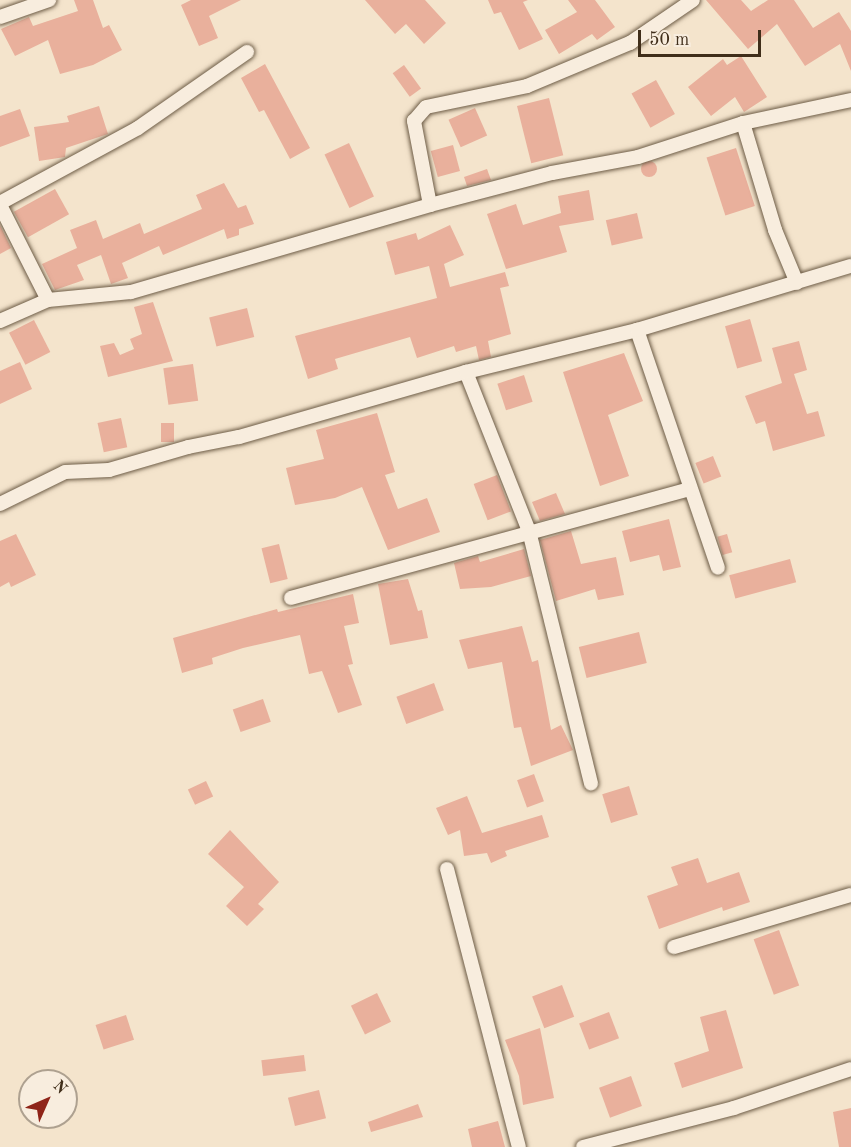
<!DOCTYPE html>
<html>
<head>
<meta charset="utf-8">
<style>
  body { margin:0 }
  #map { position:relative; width:851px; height:1147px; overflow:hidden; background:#f4e4cc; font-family:"Old Standard TT",serif }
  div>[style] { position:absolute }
  .building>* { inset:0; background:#e9b09c; transform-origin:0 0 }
  .round { border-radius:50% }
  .roads { filter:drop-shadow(0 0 2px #6d5c46) drop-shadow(0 0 2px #6d5c46) }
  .minor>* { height:14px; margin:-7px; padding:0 7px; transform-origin:7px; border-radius:7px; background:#f8edde }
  span { translate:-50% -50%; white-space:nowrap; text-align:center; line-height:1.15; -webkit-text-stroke:4.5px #f8edde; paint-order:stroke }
  .north { position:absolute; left:18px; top:1069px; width:60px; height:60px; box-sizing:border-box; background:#f8edde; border:2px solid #aea190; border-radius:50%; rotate:45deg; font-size:16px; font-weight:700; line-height:24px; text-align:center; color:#402e1a }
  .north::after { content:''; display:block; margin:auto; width:21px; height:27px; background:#8f2418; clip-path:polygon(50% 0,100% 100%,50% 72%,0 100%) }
  .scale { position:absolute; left:638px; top:30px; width:123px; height:27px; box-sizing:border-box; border:3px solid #402e1a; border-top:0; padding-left:8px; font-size:18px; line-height:21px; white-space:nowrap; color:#402e1a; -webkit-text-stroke:4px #f8edde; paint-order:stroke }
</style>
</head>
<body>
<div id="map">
  <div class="building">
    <i style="clip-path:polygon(74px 0,93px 0,103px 28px,109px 25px,122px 50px,93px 65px,60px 74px,48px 40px,15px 56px,1px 29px,29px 17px,33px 26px,78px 11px)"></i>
    <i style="clip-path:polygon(191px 0,241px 0,209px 16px,218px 38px,199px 46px,181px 5px)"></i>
    <i style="clip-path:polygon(365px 0,425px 0,446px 23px,424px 44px,406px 24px,395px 34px)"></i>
    <i style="clip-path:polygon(488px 0,528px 0,523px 2px,543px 39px,519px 50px,501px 12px,494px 14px)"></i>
    <i style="clip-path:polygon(568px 0,595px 0,615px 27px,597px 40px,592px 34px,559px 54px,545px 30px,577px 12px)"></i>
    <i style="clip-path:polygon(706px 0,741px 0,751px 11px,768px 0,794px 0,813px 28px,839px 12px,851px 31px,851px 71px,840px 44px,805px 66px,777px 24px,748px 49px)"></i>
    <i style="clip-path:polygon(741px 56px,767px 97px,744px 112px,735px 97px,711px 116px,688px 87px,723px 59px,727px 65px)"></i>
    <i style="clip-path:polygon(265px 64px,310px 148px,290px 159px,264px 110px,259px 112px,241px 78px)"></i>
    <i style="left:404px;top:65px;width:29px;height:14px;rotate:54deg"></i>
    <i style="left:656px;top:80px;width:39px;height:28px;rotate:61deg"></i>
    <i style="left:549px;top:98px;width:59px;height:33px;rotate:76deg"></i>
    <i style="clip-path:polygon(99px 106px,108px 134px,66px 148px,65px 157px,39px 161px,34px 127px,69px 122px,67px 116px)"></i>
    <i style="left:475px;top:108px;width:30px;height:29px;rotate:66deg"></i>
    <i style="clip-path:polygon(20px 109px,30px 136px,0 147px,0 116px)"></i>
    <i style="left:349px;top:143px;width:59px;height:27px;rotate:65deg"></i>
    <i style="left:453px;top:145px;width:27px;height:23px;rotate:75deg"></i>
    <i style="left:736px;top:148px;width:61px;height:31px;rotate:72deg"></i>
    <i class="round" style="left:641px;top:161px;width:16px;height:16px"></i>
    <i style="clip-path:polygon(487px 169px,491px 180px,467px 186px,464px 177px)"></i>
    <i style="clip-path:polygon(224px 183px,238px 208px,246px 205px,254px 224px,239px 229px,239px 235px,227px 239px,224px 229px,163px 255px,159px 246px,122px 263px,128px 278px,111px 284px,101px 255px,77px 265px,84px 280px,55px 290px,42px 264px,77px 248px,70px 230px,96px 220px,103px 239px,140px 223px,144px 234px,202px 209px,196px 195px)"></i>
    <i style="left:55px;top:189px;width:29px;height:47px;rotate:61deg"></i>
    <i style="clip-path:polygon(589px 190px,594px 220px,559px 226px,567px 252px,506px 269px,487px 214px,516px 204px,523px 225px,561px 213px,558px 196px)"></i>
    <i style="left:637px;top:213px;width:26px;height:32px;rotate:77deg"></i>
    <i style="clip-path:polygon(0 225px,11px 248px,0 254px)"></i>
    <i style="clip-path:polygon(450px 225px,464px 255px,444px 264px,450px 287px,505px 272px,509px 286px,500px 288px,511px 334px,488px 341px,491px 357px,479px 360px,476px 346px,456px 352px,454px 346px,417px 358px,410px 337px,335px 359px,338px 369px,308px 379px,295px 336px,437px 298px,429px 266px,395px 275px,386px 242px,416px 233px,418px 240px)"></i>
    <i style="clip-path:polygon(153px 302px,173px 361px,108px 377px,100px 346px,114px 343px,120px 355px,134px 349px,130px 339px,142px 334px,134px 307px)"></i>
    <i style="left:247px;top:308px;width:30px;height:39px;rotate:76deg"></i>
    <i style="left:750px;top:319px;width:44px;height:26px;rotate:74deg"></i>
    <i style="left:34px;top:320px;width:36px;height:28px;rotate:63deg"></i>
    <i style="clip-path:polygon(799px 341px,807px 370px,794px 374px,807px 414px,818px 411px,825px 436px,773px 451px,765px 421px,756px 424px,745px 396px,782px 383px,772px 348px)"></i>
    <i style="clip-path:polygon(624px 353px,643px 401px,608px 415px,629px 476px,600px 486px,563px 372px)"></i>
    <i style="clip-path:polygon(20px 362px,32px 389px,0 404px,0 371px)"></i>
    <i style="left:193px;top:364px;width:37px;height:30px;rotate:82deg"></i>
    <i style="left:524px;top:375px;width:28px;height:28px;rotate:72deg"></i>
    <i style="clip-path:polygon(377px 413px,395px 472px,385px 475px,398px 509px,427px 498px,440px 532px,388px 550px,362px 487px,335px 498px,295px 505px,286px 468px,324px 459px,316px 430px)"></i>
    <i style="left:121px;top:418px;width:30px;height:24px;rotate:78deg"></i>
    <i style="left:174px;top:423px;width:19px;height:13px;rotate:90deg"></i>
    <i style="left:713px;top:456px;width:22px;height:19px;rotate:68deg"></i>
    <i style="left:497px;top:475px;width:39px;height:25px;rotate:69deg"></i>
    <i style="clip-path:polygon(556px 493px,565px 514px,540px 521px,532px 502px)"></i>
    <i style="clip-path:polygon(669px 519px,681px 567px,663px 571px,659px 555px,630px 562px,622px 531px)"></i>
    <i style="clip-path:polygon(571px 531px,581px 564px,616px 557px,624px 595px,598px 600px,595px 589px,556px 601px,540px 540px)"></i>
    <i style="clip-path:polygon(16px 534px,36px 575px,11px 587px,9px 582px,0 587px,0 541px)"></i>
    <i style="left:727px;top:534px;width:19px;height:10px;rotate:74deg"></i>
    <i style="left:279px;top:544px;width:36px;height:18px;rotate:76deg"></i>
    <i style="clip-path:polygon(524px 549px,531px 576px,491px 587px,460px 589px,454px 563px,478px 556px,480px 562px)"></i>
    <i style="left:790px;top:559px;width:24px;height:63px;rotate:75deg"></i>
    <i style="clip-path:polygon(408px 579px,418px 611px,422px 610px,428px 638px,390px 645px,378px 584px)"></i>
    <i style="clip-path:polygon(353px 594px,359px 623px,344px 626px,353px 664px,348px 665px,362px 705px,338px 713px,322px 671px,309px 674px,300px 635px,243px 648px,212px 658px,213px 664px,182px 673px,173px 638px,277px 609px,278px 612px)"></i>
    <i style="clip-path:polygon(522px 626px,532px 662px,538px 660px,551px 730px,561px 725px,573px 750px,531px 766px,521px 727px,514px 728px,502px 662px,468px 669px,459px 640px)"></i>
    <i style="left:639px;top:632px;width:32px;height:62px;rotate:76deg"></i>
    <i style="left:434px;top:683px;width:29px;height:40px;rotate:70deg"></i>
    <i style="left:263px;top:699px;width:24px;height:32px;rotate:71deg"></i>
    <i style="left:534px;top:774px;width:29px;height:18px;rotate:70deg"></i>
    <i style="left:206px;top:781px;width:17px;height:20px;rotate:65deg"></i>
    <i style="left:629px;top:786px;width:30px;height:28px;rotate:73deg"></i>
    <i style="clip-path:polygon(467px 796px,482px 833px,542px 815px,549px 837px,505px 851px,507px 856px,491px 863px,487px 853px,464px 856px,460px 830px,448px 835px,436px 808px)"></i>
    <i style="clip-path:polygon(230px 830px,279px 882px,258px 904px,264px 909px,247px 926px,226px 906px,244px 887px,208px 854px)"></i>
    <i style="clip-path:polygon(698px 858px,707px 883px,739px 872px,750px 902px,723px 911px,722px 907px,659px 929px,647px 896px,678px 885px,671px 867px)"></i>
    <i style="left:779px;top:930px;width:59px;height:27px;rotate:70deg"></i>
    <i style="left:562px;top:985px;width:34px;height:32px;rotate:69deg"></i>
    <i style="left:377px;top:993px;width:32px;height:29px;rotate:64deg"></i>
    <i style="clip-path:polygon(726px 1010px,743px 1068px,682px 1088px,674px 1063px,709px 1051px,700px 1017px)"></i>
    <i style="left:609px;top:1012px;width:28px;height:32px;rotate:69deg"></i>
    <i style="left:126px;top:1015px;width:26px;height:32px;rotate:72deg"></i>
    <i style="clip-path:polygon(540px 1028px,554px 1098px,523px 1105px,519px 1076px,505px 1040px)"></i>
    <i style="left:304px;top:1055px;width:16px;height:43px;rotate:83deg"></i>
    <i style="left:631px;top:1076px;width:32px;height:34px;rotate:70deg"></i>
    <i style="left:319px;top:1090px;width:29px;height:32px;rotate:76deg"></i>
    <i style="clip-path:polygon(418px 1104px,423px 1117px,371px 1132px,368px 1122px)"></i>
    <i style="clip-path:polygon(851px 1108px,851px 1147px,839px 1147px,833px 1112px)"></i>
    <i style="clip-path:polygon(498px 1121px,505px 1147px,472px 1147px,468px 1129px)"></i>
  </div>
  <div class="roads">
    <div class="minor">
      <i style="left:0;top:17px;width:52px;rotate:-19.1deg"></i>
      <i style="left:743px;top:123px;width:112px;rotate:73.3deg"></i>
      <i style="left:775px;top:230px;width:57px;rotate:67.5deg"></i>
      <i style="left:0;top:203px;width:157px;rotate:-28.5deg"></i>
      <i style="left:138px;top:128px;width:133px;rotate:-34.9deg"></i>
      <i style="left:0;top:205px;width:106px;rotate:63.2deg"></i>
      <i style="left:430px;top:205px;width:86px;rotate:-100.8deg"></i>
      <i style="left:414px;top:121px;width:18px;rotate:-49deg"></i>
      <i style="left:426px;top:107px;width:103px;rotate:-11.7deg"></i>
      <i style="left:527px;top:86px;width:112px;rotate:-22.7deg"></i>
      <i style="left:630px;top:43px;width:76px;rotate:-34.3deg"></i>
      <i style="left:0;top:321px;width:52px;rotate:-23.6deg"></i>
      <i style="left:48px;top:300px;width:83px;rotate:-5.5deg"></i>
      <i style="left:131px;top:292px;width:311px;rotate:-16.2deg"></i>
      <i style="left:430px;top:205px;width:126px;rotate:-14.7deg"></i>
      <i style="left:552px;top:173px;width:87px;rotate:-10.5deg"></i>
      <i style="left:638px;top:157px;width:110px;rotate:-17.9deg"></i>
      <i style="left:743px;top:123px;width:110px;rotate:-12deg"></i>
      <i style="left:637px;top:330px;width:251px;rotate:71.2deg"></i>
      <i style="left:466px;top:372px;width:171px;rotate:68.4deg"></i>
      <i style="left:529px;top:531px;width:260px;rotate:76.2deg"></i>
      <i style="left:0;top:504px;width:72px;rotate:-26.2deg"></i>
      <i style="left:65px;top:472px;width:44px;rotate:-2.6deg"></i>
      <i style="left:109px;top:470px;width:82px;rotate:-16.2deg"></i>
      <i style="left:188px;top:447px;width:52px;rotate:-11.1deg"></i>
      <i style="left:239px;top:437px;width:236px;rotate:-16deg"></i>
      <i style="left:466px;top:372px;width:176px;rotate:-13.8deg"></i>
      <i style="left:637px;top:330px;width:223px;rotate:-16.7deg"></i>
      <i style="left:291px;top:598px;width:414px;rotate:-15.3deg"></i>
      <i style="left:447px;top:869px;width:287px;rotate:75.5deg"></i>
      <i style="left:674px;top:947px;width:184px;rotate:-16.4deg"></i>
      <i style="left:583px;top:1147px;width:156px;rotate:-14.5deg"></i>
      <i style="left:734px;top:1108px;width:123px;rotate:-18.4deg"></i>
    </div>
  </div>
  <div class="north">N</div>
  <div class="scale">50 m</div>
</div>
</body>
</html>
